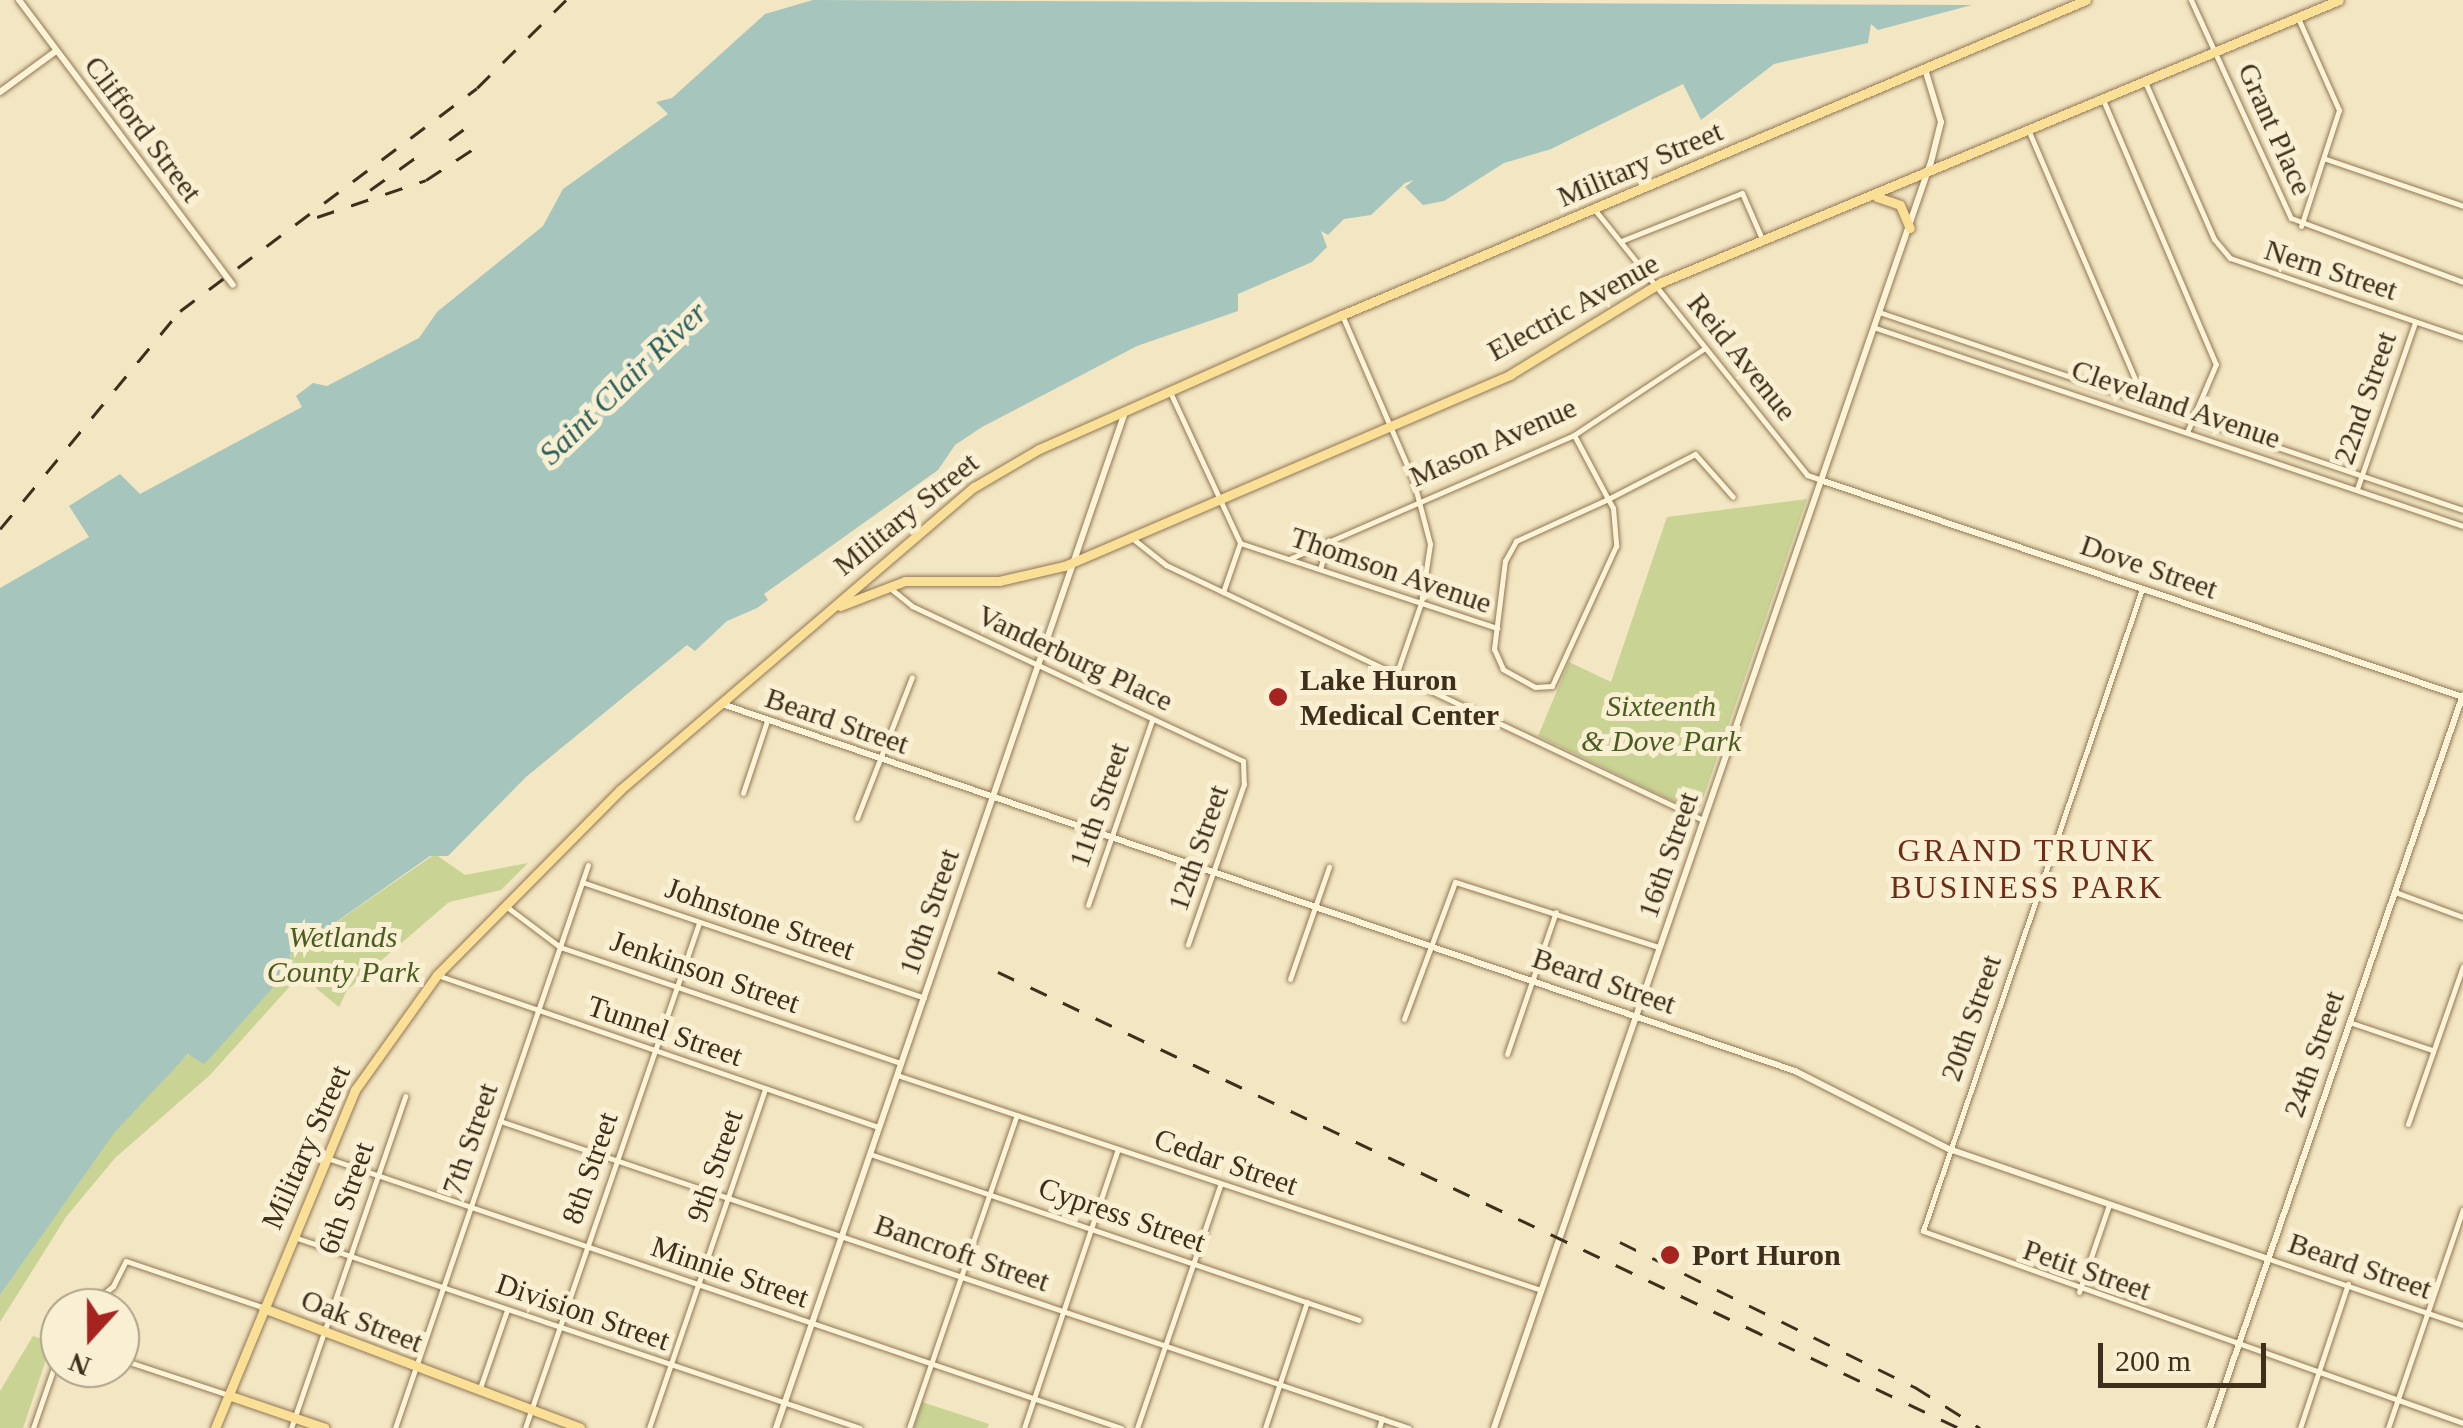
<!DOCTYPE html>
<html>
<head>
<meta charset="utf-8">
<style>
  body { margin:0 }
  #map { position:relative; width:2463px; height:1428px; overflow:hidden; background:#f3e6c2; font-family:Georgia,serif }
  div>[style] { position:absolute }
  .green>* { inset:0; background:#c9d394 }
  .water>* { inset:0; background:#a5c5bd }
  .roads { filter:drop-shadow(0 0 2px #907756) drop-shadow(0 0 2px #907756) }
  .minor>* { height:5px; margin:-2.5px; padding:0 2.5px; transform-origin:2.5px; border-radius:2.5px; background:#fdf3d6 }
  .tertiary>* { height:6px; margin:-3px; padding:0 3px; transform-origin:3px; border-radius:3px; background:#fdf3d6 }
  .primary>* { height:9px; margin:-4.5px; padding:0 4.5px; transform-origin:4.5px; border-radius:4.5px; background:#fadf96 }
  .rail>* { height:2.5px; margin-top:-1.25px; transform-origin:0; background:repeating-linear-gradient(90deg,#3e2e1c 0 18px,transparent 0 36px) }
  .dots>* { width:28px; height:28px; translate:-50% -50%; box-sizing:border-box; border:5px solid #f9f0d3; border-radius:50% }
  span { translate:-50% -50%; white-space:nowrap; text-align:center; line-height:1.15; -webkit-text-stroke:10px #f9f0d3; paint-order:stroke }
  .street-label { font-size:30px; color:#3e2e1c }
  .poi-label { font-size:30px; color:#3e2e1c; font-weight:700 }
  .left { translate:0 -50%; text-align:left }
  .park-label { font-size:30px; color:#4b5c21; font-style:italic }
  .water-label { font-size:32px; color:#2a5f5e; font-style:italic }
  .neighbourhood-label { font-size:32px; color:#6f2d17; letter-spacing:2.5px }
  .north { position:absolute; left:40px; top:1288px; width:100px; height:100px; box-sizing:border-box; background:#f9f0d3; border:2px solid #aea28a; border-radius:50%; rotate:201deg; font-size:28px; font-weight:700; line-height:40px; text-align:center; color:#3e2e1c }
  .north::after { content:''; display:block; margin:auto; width:35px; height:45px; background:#a6241f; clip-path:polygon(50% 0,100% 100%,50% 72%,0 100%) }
  .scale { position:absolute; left:2098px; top:1343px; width:168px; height:45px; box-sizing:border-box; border:5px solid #3e2e1c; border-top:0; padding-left:12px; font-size:30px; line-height:35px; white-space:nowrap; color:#3e2e1c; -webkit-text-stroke:8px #f9f0d3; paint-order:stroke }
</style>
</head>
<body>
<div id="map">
  <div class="green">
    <i style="clip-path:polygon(1807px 499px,1698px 813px,1538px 736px,1569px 662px,1611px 682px,1667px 517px)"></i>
    <i style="clip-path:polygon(435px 854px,465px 875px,528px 863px,501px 890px,449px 902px,347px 990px,339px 1007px,300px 975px,210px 1075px,115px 1158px,66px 1217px,0 1322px,0 1295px,113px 1133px,170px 1071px,189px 1054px,219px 1046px,294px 964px,289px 955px)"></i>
    <i style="clip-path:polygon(33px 1336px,52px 1342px,23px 1428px,0 1428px,0 1391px)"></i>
    <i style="clip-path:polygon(922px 1402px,989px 1424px,987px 1428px,914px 1428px)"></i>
  </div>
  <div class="water">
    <i style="clip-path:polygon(813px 0,1972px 5px,1878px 30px,1871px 24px,1868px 43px,1774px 64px,1701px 120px,1683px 84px,1551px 149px,1504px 163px,1444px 201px,1423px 205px,1405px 187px,1414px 180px,1405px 183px,1371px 215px,1344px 219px,1328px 235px,1321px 231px,1327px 247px,1312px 262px,1238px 294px,1238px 311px,1137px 346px,982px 427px,955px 445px,938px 470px,764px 594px,768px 600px,757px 608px,727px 621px,695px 651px,687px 645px,526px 777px,448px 856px,430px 856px,289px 955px,294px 964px,211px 1057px,204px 1064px,188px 1054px,114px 1133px,0 1295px,0 588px,89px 537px,69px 506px,120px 474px,140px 494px,302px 407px,296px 396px,313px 383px,327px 386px,419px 338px,437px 312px,543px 226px,563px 189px,668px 114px,656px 102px,672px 98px,765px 14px)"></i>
  </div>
  <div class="roads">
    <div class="minor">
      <i style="left:2191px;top:0;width:240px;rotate:65.4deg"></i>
      <i style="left:2291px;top:218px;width:184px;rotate:20.4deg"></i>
      <i style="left:2298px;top:18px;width:101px;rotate:66deg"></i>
      <i style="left:2339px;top:110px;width:122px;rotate:108.1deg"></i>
      <i style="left:2146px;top:84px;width:169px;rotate:66.3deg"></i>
      <i style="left:2214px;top:239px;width:25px;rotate:50deg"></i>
      <i style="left:2230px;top:258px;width:246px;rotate:18.9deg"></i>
      <i style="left:2104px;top:102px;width:285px;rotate:66.9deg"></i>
      <i style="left:2216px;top:364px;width:72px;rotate:113deg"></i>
      <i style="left:2030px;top:134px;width:292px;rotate:66.8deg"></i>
      <i style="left:2326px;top:159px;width:145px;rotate:18.9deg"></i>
      <i style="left:1595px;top:210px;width:339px;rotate:51.3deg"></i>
      <i style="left:1807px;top:475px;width:13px;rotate:18deg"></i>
      <i style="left:1621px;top:241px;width:130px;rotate:-21.6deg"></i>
      <i style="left:1742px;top:193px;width:50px;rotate:66.5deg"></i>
      <i style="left:1879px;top:312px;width:617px;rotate:18.73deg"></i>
      <i style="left:1342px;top:315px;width:179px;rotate:66.6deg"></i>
      <i style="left:1413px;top:479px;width:67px;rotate:75.3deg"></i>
      <i style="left:1430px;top:544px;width:60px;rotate:98.7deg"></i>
      <i style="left:1421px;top:603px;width:76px;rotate:109.1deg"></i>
      <i style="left:1873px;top:327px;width:623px;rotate:18.64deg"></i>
      <i style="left:1170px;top:392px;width:166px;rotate:65.1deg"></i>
      <i style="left:1240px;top:543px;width:52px;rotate:109.1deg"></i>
      <i style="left:1574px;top:435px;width:72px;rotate:62deg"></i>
      <i style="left:1608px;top:499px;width:10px;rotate:61deg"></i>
      <i style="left:1613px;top:508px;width:38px;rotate:85deg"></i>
      <i style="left:1616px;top:546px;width:154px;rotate:114.6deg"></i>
      <i style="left:1552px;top:686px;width:17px;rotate:177deg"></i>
      <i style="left:1535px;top:687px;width:37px;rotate:-151deg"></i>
      <i style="left:1503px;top:669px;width:22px;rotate:-114deg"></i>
      <i style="left:1494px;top:649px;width:89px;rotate:-82.9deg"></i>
      <i style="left:1505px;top:561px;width:23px;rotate:-61deg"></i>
      <i style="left:1516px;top:541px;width:101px;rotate:-24.5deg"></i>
      <i style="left:1608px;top:499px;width:98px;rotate:-27.3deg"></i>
      <i style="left:1695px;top:454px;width:57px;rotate:48.5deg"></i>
      <i style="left:2357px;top:489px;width:177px;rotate:-70.8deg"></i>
      <i style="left:1132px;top:538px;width:43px;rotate:38.5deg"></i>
      <i style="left:1166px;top:565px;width:594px;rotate:25.4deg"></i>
      <i style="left:1240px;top:543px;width:271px;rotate:18.3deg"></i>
      <i style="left:1289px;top:559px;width:311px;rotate:-23.5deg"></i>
      <i style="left:1574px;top:435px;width:157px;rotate:-33.6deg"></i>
      <i style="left:1320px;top:569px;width:30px;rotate:-73deg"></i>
      <i style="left:890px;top:588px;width:28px;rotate:39deg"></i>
      <i style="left:912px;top:606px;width:365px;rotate:25.1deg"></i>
      <i style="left:1243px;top:761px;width:23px;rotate:88deg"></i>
      <i style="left:1244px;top:784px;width:170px;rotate:109.3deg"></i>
      <i style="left:2142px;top:589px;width:678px;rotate:108.84deg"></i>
      <i style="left:1923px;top:1231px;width:573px;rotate:19.57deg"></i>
      <i style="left:743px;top:793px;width:76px;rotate:-71.6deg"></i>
      <i style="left:857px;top:818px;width:151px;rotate:-68.7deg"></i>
      <i style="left:582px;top:882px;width:361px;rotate:18.7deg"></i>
      <i style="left:2395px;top:892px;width:72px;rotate:20.2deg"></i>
      <i style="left:1088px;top:905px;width:196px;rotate:-70.9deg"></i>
      <i style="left:507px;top:907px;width:66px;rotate:37deg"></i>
      <i style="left:560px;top:947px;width:360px;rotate:18.8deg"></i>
      <i style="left:437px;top:975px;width:467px;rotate:19deg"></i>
      <i style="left:1290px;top:979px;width:119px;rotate:-70.8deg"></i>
      <i style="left:1404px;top:1019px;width:146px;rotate:-69.6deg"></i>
      <i style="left:1455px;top:882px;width:214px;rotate:17.7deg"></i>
      <i style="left:2349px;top:1022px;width:88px;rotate:18.6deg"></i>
      <i style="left:1507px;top:1054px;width:150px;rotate:-71deg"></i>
      <i style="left:897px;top:1075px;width:679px;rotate:18.46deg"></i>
      <i style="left:500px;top:1121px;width:959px;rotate:18.66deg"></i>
      <i style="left:2408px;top:1124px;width:167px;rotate:-70.8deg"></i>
      <i style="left:870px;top:1154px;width:516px;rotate:18.75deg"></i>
      <i style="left:327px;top:1158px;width:839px;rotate:18.78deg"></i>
      <i style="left:294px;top:1237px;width:597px;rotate:18.65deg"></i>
      <i style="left:2269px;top:1259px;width:205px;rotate:18.8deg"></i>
      <i style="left:2079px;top:1292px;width:92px;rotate:-71deg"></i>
      <i style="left:86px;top:1308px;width:35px;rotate:-39deg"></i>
      <i style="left:113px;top:1286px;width:28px;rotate:-63deg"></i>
      <i style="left:126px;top:1261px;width:144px;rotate:18.7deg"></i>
      <i style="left:120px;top:1359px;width:114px;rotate:18.4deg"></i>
      <i style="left:480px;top:1388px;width:83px;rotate:-70.9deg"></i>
      <i style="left:33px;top:1428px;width:83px;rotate:-70.9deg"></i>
      <i style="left:291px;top:1428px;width:351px;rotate:-71deg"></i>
      <i style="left:395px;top:1428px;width:595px;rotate:-71.08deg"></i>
      <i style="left:525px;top:1428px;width:534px;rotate:-70.99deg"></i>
      <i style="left:649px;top:1428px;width:358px;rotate:-71.1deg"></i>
      <i style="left:909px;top:1428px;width:331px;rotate:-71deg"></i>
      <i style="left:1024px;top:1428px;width:294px;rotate:-71.4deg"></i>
      <i style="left:1137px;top:1428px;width:257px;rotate:-71.1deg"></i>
      <i style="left:1265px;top:1428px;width:133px;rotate:-71.6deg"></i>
      <i style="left:1379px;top:1428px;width:10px;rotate:-73deg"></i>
      <i style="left:2300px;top:1428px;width:152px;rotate:-71.6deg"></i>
      <i style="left:2388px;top:1428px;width:231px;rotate:-71.1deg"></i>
    </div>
    <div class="tertiary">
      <i style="left:19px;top:0;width:356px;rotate:53.1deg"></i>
      <i style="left:0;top:92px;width:69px;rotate:-36.2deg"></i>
      <i style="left:1820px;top:480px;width:679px;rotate:18.65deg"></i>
      <i style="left:722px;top:704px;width:1134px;rotate:18.88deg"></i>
      <i style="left:1795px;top:1071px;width:173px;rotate:26.9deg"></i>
      <i style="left:1949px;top:1149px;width:335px;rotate:19deg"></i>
      <i style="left:776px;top:1428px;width:1074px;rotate:-71.04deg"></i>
      <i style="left:1494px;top:1428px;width:1339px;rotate:-70.96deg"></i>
      <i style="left:1931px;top:162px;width:41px;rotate:-76deg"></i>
      <i style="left:1941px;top:122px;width:55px;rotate:-106.8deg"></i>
      <i style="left:2210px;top:1428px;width:775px;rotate:-70.96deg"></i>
    </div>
    <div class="primary">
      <i style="left:1877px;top:197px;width:24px;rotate:19deg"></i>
      <i style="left:1900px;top:205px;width:25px;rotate:67deg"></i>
      <i style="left:840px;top:606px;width:70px;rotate:-21deg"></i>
      <i style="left:905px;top:581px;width:94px"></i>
      <i style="left:999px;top:581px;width:67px;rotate:-13deg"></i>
      <i style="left:1064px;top:566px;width:486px;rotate:-23.2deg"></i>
      <i style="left:1511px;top:374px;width:177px;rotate:-31.4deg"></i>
      <i style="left:1662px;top:282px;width:733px;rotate:-22.61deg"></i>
      <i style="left:263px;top:1308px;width:339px;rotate:20.7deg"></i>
      <i style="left:228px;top:1395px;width:102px;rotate:18.8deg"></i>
      <i style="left:215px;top:1428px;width:366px;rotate:-67.5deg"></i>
      <i style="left:355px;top:1090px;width:141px;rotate:-54.5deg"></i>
      <i style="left:437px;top:975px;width:260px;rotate:-45.3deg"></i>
      <i style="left:620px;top:790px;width:466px;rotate:-40.6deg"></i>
      <i style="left:974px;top:487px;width:75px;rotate:-30.3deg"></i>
      <i style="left:1039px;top:449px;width:331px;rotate:-23.9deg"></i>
      <i style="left:1342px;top:315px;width:808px;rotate:-22.95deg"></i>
    </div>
  </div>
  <div class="rail">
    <i style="left:449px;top:140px;width:19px;rotate:-36deg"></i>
    <i style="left:370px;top:190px;width:55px;rotate:-35.4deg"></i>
    <i style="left:317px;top:217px;width:115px;rotate:-18.7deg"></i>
    <i style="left:426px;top:180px;width:60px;rotate:-33.4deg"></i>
    <i style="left:0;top:529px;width:283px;rotate:-50.5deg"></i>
    <i style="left:180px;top:311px;width:371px;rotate:-36.9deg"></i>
    <i style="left:477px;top:88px;width:125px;rotate:-44.7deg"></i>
    <i style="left:998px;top:972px;width:1064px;rotate:25.38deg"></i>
    <i style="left:1620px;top:1242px;width:329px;rotate:26.2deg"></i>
    <i style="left:1915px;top:1387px;width:77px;rotate:32.2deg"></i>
  </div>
  <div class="dots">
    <i style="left:1278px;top:697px;background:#a6241f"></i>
    <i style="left:1670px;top:1255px;background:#a6241f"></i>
  </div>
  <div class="street-label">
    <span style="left:143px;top:129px;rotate:53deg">Clifford Street</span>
    <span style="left:2275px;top:129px;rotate:66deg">Grant Place</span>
    <span style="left:1640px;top:164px;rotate:-23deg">Military Street</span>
    <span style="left:2331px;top:270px;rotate:18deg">Nern Street</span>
    <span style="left:1573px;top:307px;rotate:-29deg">Electric Avenue</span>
    <span style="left:1742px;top:357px;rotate:51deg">Reid Avenue</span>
    <span style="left:2365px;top:398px;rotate:-71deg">22nd Street</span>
    <span style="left:2176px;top:404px;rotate:19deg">Cleveland Avenue</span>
    <span style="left:1493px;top:442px;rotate:-24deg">Mason Avenue</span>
    <span style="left:906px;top:514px;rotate:-39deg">Military Street</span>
    <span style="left:2149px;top:567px;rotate:19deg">Dove Street</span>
    <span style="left:1391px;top:570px;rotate:19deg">Thomson Avenue</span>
    <span style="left:1075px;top:658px;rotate:25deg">Vanderburg Place</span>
    <span style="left:837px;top:721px;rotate:19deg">Beard Street</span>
    <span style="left:1099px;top:805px;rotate:-71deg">11th Street</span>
    <span style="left:1198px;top:848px;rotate:-71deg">12th Street</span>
    <span style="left:1668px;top:855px;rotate:-71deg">16th Street</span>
    <span style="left:929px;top:912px;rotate:-71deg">10th Street</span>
    <span style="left:760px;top:919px;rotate:19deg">Johnstone Street</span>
    <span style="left:705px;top:972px;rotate:19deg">Jenkinson Street</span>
    <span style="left:1604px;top:981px;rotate:19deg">Beard Street</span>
    <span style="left:1971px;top:1018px;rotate:-71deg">20th Street</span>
    <span style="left:665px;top:1031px;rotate:19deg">Tunnel Street</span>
    <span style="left:2314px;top:1054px;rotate:-71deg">24th Street</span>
    <span style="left:470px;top:1139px;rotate:-71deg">7th Street</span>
    <span style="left:306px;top:1147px;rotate:-66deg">Military Street</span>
    <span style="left:1226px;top:1162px;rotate:19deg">Cedar Street</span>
    <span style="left:715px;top:1166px;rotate:-71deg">9th Street</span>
    <span style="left:590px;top:1168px;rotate:-71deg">8th Street</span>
    <span style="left:346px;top:1198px;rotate:-71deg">6th Street</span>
    <span style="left:1122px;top:1215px;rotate:19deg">Cypress Street</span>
    <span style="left:962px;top:1253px;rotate:19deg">Bancroft Street</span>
    <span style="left:2360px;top:1266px;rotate:19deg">Beard Street</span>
    <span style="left:2087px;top:1270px;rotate:19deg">Petit Street</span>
    <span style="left:730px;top:1272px;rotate:19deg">Minnie Street</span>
    <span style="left:583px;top:1312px;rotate:19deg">Division Street</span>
    <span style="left:362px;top:1321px;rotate:21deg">Oak Street</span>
  </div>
  <div class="poi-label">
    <span class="left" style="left:1300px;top:697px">Lake Huron<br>Medical Center</span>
    <span class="left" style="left:1692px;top:1255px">Port Huron</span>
  </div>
  <div class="park-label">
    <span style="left:1661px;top:723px">Sixteenth<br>&amp; Dove Park</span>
    <span style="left:343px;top:954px">Wetlands<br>County Park</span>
  </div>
  <div class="water-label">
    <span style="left:623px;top:383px;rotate:-44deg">Saint Clair River</span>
  </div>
  <div class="neighbourhood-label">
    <span style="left:2027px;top:869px">GRAND TRUNK<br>BUSINESS PARK</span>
  </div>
  <div class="north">N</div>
  <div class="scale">200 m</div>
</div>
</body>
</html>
